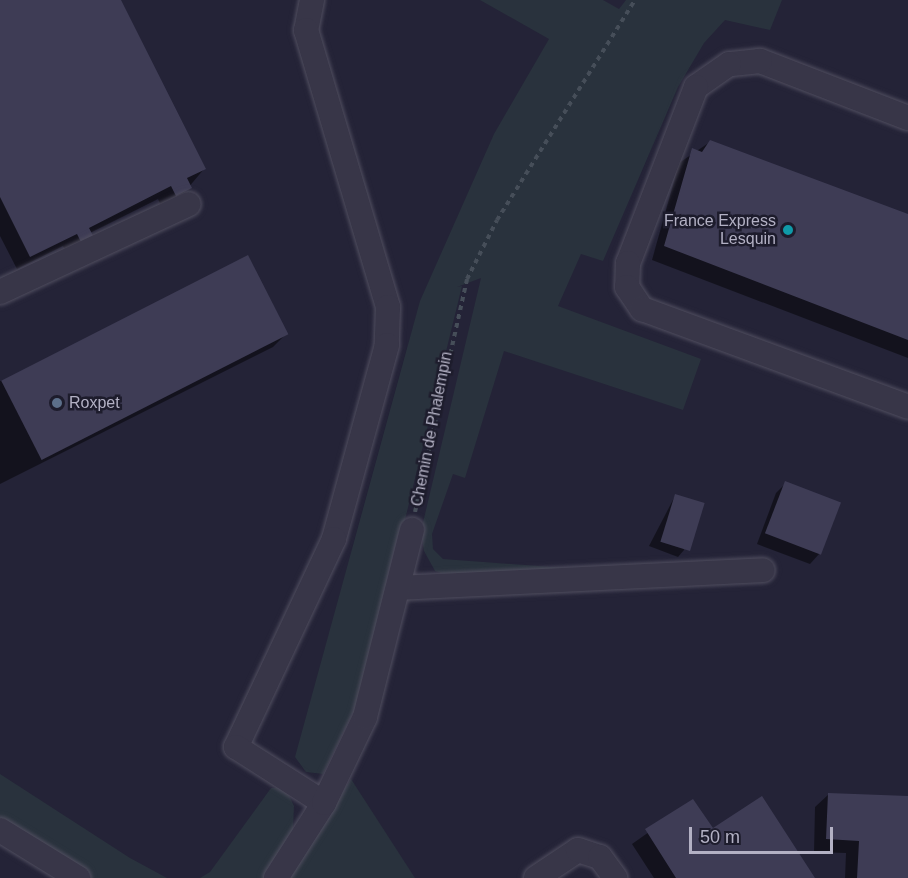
<!DOCTYPE html>
<html>
<head>
<meta charset="utf-8">
<style>
  body { margin:0 }
  #map { position:relative; width:908px; height:878px; overflow:hidden; background:#242337; font-family:Arial,sans-serif }
  div>[style] { position:absolute }
  .green>* { inset:0; background:#29323d }
  .shadow>* { inset:0; background:#0007 }
  .building>* { inset:0; background:#3e3c55; transform-origin:0 0 }
  .path>* { height:4px; margin-top:-2px; transform-origin:0; background:repeating-linear-gradient(90deg,#464e59 0 4.5px,transparent 0 9px) }
  .roads { filter:drop-shadow(0 0 2px #504e5f) drop-shadow(0 0 2px #504e5f) }
  .minor>* { height:24px; margin:-12px; padding:0 12px; transform-origin:12px; border-radius:12px; background:#383648 }
  .dots>* { width:16px; height:16px; translate:-50% -50%; box-sizing:border-box; border:3px solid #1d1c2c; border-radius:50% }
  span { translate:-50% -50%; white-space:nowrap; text-align:center; line-height:1.15; -webkit-text-stroke:5px #1d1c2c; paint-order:stroke }
  .poi-label { font-size:16px; color:#b3b1c4 }
  .right { translate:-100% -50%; text-align:right }
  .left { translate:0 -50%; text-align:left }
  .street-label { font-size:16px; color:#b3b1c4 }
  .scale { position:absolute; left:689px; top:827px; width:144px; height:27px; box-sizing:border-box; border:3px solid #b3b1c4; border-top:0; padding-left:8px; font-size:18px; line-height:21px; white-space:nowrap; color:#b3b1c4; -webkit-text-stroke:4px #1d1c2c; paint-order:stroke }
</style>
</head>
<body>
<div id="map">
  <div class="green">
    <i style="clip-path:polygon(480px 0,603px 0,619px 9px,626px 0,782px 0,770px 30px,725px 20px,704px 43px,678px 87px,603px 261px,581px 254px,558px 306px,701px 359px,683px 410px,504px 351px,465px 478px,453px 474px,432px 534px,433px 549px,443px 559px,593px 570px,450px 576px,435px 571px,424px 551px,421px 531px,481px 278px,457px 287px,462px 286px,363px 692px,323px 774px,306px 772px,295px 757px,420px 301px,494px 134px,549px 39px)"></i>
    <i style="clip-path:polygon(0 774px,130px 858px,167px 878px,89px 878px,0 823px)"></i>
    <i style="clip-path:polygon(351px 779px,415px 878px,285px 878px)"></i>
    <i style="clip-path:polygon(285px 787px,294px 806px,293px 831px,266px 878px,200px 878px,210px 872px,271px 788px)"></i>
  </div>
  <div class="shadow">
    <i style="clip-path:polygon(0 0,119px 0,204px 169px,177px 201px,162px 208px,158px 199px,90px 233px,71px 262px,63px 246px,17px 269px,0 236px)"></i>
    <i style="clip-path:polygon(710px 142px,908px 216px,908px 358px,652px 260px,679px 163px)"></i>
    <i style="clip-path:polygon(286px 334px,273px 347px,0 484px,0 381px)"></i>
    <i style="clip-path:polygon(786px 483px,820px 553px,810px 564px,757px 544px,776px 493px)"></i>
    <i style="clip-path:polygon(675px 496px,684px 550px,678px 557px,649px 546px)"></i>
    <i style="clip-path:polygon(829px 794px,908px 798px,908px 878px,845px 878px,846px 853px,814px 852px,815px 807px)"></i>
    <i style="clip-path:polygon(693px 801px,712px 830px,813px 878px,654px 878px,632px 844px)"></i>
  </div>
  <div class="building">
    <i style="clip-path:polygon(0 0,121px 0,206px 169px,187px 178px,192px 188px,176px 196px,171px 186px,89px 228px,97px 243px,85px 250px,77px 234px,30px 257px,0 197px)"></i>
    <i style="clip-path:polygon(710px 140px,908px 214px,908px 340px,664px 246px,692px 148px,702px 152px)"></i>
    <i style="left:248px;top:255px;width:89px;height:277px;rotate:63deg"></i>
    <i style="left:785px;top:481px;width:60px;height:56px;rotate:21deg"></i>
    <i style="left:675px;top:494px;width:31px;height:50px;rotate:17deg"></i>
    <i style="clip-path:polygon(828px 793px,908px 796px,908px 878px,857px 878px,859px 841px,826px 839px)"></i>
    <i style="clip-path:polygon(762px 796px,815px 878px,676px 878px,645px 829px,693px 799px,713px 828px)"></i>
  </div>
  <div class="path">
    <i style="left:415px;top:512px;width:239px;rotate:-77.4deg"></i>
    <i style="left:467px;top:279px;width:66px;rotate:-63deg"></i>
    <i style="left:497px;top:220px;width:260px;rotate:-57.9deg"></i>
  </div>
  <div class="roads">
    <div class="minor">
      <i style="left:312px;top:0;width:31px;rotate:101deg"></i>
      <i style="left:306px;top:30px;width:289px;rotate:73.5deg"></i>
      <i style="left:388px;top:307px;width:38px;rotate:92deg"></i>
      <i style="left:387px;top:345px;width:201px;rotate:105.3deg"></i>
      <i style="left:334px;top:539px;width:230px;rotate:115.2deg"></i>
      <i style="left:236px;top:747px;width:104px;rotate:32.5deg"></i>
      <i style="left:908px;top:118px;width:159px;rotate:-158.9deg"></i>
      <i style="left:760px;top:61px;width:31px;rotate:174deg"></i>
      <i style="left:729px;top:64px;width:40px;rotate:145.1deg"></i>
      <i style="left:696px;top:87px;width:189px;rotate:111.1deg"></i>
      <i style="left:628px;top:263px;width:24px;rotate:92deg"></i>
      <i style="left:627px;top:287px;width:27px;rotate:56deg"></i>
      <i style="left:642px;top:309px;width:283px;rotate:20.2deg"></i>
      <i style="left:0;top:292px;width:208px;rotate:-25deg"></i>
      <i style="left:399px;top:588px;width:364px;rotate:-2.8deg"></i>
      <i style="left:0;top:830px;width:92px;rotate:31.6deg"></i>
      <i style="left:276px;top:878px;width:89px;rotate:-57.4deg"></i>
      <i style="left:324px;top:803px;width:95px;rotate:-64.5deg"></i>
      <i style="left:365px;top:717px;width:193px;rotate:-75.9deg"></i>
      <i style="left:536px;top:878px;width:50px;rotate:-33.7deg"></i>
      <i style="left:578px;top:850px;width:23px;rotate:18deg"></i>
      <i style="left:600px;top:857px;width:26px;rotate:54deg"></i>
    </div>
  </div>
  <div class="dots">
    <i style="left:788px;top:230px;background:#0f9aa8"></i>
    <i style="left:57px;top:403px;background:#5c6f8a"></i>
  </div>
  <div class="poi-label">
    <span class="right" style="left:776px;top:230px">France Express<br>Lesquin</span>
    <span class="left" style="left:69px;top:403px">Roxpet</span>
  </div>
  <div class="street-label">
    <span style="left:432px;top:429px;rotate:-79deg">Chemin de Phalempin</span>
  </div>
  <div class="scale">50 m</div>
</div>
</body>
</html>
